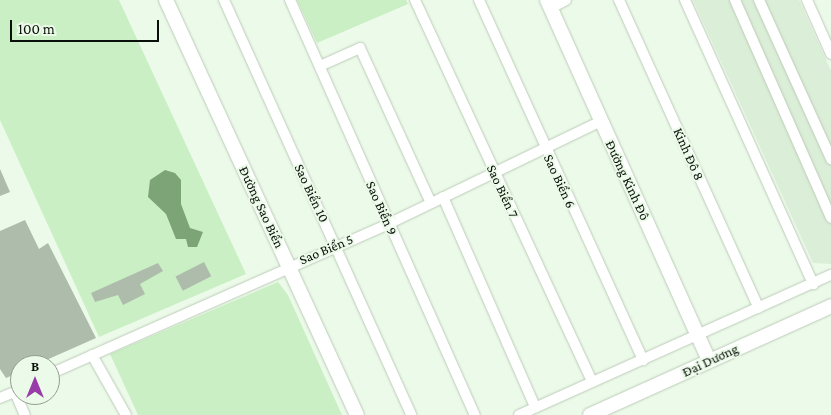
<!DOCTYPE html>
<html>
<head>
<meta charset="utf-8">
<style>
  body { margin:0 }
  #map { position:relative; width:831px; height:415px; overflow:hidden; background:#ecfbe9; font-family:"Crimson Pro",serif }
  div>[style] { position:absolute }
  .built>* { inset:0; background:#dbeed7 }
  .green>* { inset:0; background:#caefc4 }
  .water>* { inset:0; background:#7ca476 }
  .building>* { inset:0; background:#adbcab; transform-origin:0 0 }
  .roads { filter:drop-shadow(0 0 1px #bccbb9) drop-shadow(0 0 1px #bccbb9) }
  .street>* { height:10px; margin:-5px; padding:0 5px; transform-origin:5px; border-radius:5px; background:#fff }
  .secondary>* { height:14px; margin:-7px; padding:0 7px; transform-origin:7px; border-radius:7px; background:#fff }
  span { translate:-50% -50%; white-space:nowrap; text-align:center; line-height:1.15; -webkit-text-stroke:4px #ecfbe9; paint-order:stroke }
  .street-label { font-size:14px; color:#0a100a }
  .north { position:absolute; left:10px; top:355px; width:50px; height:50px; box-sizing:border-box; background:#ecfbe9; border:1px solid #929d90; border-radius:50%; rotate:0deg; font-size:14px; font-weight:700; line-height:20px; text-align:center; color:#0a100a }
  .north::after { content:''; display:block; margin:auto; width:18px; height:22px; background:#983da8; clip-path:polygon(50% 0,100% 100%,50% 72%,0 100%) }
  .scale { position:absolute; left:10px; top:20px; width:149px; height:22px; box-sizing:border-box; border:2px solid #0a100a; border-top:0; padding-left:6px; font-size:15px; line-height:18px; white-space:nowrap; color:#0a100a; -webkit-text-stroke:4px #ecfbe9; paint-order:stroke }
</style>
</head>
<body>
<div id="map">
  <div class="built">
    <i style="clip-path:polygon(693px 0,799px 0,831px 71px,831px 264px,813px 263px)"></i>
  </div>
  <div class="green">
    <i style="clip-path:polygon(0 0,119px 0,246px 274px,99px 337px,0 120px)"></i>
    <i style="clip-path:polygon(297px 0,406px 0,408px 4px,317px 43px)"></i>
    <i style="clip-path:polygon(278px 282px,288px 295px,342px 415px,138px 415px,110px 354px)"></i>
  </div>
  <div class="water">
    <i style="clip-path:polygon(165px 170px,175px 173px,181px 180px,181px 204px,190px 228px,203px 232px,197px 247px,188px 247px,186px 239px,176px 239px,166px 214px,148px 197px,150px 180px)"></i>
  </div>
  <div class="building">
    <i style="clip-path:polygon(0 169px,10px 192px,0 196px)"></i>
    <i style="clip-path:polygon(25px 220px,39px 249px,48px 243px,96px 338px,35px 365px,20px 365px,20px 372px,6px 378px,0 369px,0 231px)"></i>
    <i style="left:204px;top:262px;width:16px;height:32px;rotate:63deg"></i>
    <i style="clip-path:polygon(158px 263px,163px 271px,140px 284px,145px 294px,123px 305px,118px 295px,95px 302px,91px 293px)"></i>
  </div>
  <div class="roads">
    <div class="street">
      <i style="left:224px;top:0;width:455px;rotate:65.7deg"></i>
      <i style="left:290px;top:0;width:454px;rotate:66deg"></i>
      <i style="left:415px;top:0;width:421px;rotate:65.1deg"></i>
      <i style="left:479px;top:0;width:396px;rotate:65.5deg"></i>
      <i style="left:619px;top:0;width:338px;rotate:65.6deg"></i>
      <i style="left:685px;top:0;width:312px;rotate:65.7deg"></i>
      <i style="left:735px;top:0;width:238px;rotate:66.2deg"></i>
      <i style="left:759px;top:0;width:175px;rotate:65.6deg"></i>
      <i style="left:807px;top:0;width:59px;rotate:66deg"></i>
      <i style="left:551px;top:8px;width:17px;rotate:-28deg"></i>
      <i style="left:320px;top:66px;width:44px;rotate:-24.2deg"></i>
      <i style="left:360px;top:48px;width:170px;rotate:65.4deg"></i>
      <i style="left:443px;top:197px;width:229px;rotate:66.3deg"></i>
      <i style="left:92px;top:355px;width:69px;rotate:60.5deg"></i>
      <i style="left:50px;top:374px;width:370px;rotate:-23.9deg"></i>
      <i style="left:388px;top:224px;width:237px;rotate:-25.8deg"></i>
      <i style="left:15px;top:392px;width:25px;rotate:67deg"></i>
      <i style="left:0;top:398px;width:21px;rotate:-23deg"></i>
      <i style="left:519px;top:415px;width:342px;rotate:-24.2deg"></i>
    </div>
    <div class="secondary">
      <i style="left:166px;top:0;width:457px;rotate:65.3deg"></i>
      <i style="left:547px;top:0;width:395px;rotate:65.8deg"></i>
      <i style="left:590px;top:415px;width:265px;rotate:-24.3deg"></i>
    </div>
  </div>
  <div class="street-label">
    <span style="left:689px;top:154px;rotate:66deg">Kinh Đô 8</span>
    <span style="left:628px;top:180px;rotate:65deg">Đường Kinh Đô</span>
    <span style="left:560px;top:181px;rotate:65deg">Sao Biển 6</span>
    <span style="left:503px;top:191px;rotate:65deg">Sao Biển 7</span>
    <span style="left:312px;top:193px;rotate:65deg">Sao Biển 10</span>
    <span style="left:262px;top:207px;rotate:65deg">Đường Sao Biển</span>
    <span style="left:382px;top:208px;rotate:66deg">Sao Biển 9</span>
    <span style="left:326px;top:249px;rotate:-23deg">Sao Biển 5</span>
    <span style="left:710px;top:360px;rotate:-25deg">Đại Dương</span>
  </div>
  <div class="north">B</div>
  <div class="scale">100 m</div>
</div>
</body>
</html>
